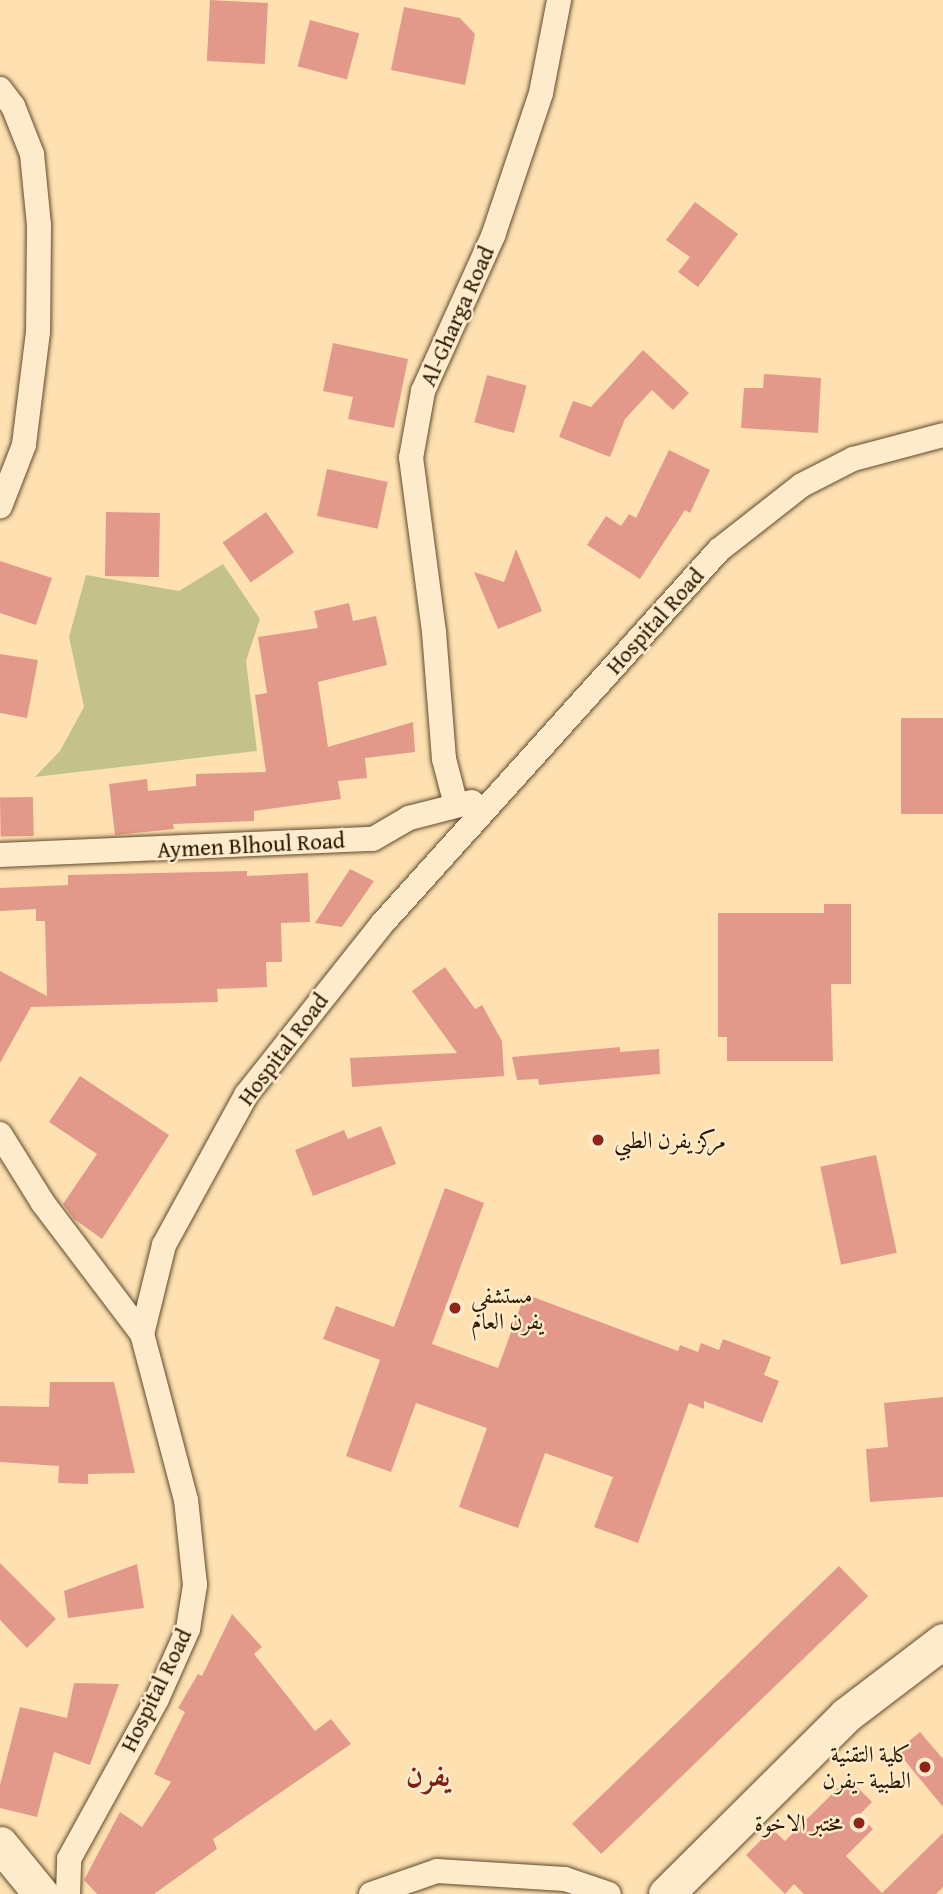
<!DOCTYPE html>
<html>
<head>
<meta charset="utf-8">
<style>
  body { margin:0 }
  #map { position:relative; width:943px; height:1894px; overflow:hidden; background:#fee0b1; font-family:"Gentium Book Plus",Amiri,serif }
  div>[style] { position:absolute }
  .green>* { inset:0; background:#c2c28a }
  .building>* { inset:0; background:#e39989; transform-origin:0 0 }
  .roads { filter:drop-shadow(0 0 2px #604b2c) drop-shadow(0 0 2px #604b2c) }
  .street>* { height:24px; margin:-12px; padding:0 12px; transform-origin:12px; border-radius:12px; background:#feebcc }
  .secondary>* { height:35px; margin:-17.5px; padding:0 17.5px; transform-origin:17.5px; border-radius:17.5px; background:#feebcc }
  .dots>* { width:19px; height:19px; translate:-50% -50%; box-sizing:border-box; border:4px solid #feebcc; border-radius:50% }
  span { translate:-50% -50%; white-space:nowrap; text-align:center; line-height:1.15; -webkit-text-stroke:5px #feebcc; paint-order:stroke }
  .street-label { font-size:23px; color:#2c1900 }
  .poi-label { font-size:23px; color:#2c1900 }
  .left { translate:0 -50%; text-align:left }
  .right { translate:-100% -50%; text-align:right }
  .district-label { font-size:30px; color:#7a1f14; font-weight:700 }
</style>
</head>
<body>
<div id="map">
  <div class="green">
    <i style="clip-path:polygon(223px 564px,260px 619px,246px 661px,257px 751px,35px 777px,60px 751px,84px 707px,69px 637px,86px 575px,179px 591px)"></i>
  </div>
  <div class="building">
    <i style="left:210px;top:0;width:58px;height:61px;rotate:3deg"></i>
    <i style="clip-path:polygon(404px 7px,460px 18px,475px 34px,465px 85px,391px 70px)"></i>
    <i style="left:310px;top:20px;width:51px;height:48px;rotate:15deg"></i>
    <i style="clip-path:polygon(695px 202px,738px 234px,698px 287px,678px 272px,690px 257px,666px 240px)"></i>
    <i style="clip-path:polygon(333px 343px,408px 359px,394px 428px,348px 419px,353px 397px,323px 391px)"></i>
    <i style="clip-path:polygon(643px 350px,689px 393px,673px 410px,652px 390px,625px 419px,610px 457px,559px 437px,573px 401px,591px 407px)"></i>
    <i style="clip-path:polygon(764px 374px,821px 378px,818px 433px,741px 428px,744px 388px,763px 388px)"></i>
    <i style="left:487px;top:375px;width:41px;height:49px;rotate:15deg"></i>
    <i style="clip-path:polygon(669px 450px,710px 470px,690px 513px,685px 510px,640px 579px,587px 545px,606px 516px,621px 526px,629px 514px,636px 518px)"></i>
    <i style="left:327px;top:469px;width:62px;height:48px;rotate:12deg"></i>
    <i style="left:106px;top:512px;width:54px;height:64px;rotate:1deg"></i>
    <i style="left:266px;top:512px;width:49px;height:53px;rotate:55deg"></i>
    <i style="clip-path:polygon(516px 549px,542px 611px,498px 629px,474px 572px,504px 582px)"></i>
    <i style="clip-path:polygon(0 561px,52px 578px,36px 625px,0 613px)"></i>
    <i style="clip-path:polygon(349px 603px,353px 621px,376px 616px,387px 665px,318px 682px,328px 747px,413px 722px,415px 752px,365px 758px,367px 778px,338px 781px,341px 799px,254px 811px,254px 821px,173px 824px,174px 829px,115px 835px,109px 784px,147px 779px,148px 791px,196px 786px,196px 774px,266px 772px,255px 695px,267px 693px,258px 637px,318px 628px,314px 611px)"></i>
    <i style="clip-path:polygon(0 654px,38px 660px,27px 718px,0 713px)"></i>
    <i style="left:943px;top:718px;width:96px;height:42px;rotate:90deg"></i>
    <i style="left:33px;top:797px;width:39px;height:33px;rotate:89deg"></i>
    <i style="clip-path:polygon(350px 869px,374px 881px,342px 927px,315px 923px)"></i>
    <i style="clip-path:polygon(247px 871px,247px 876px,308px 873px,310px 922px,281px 923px,282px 962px,266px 962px,267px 987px,217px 989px,218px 1002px,31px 1007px,0 1063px,0 971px,47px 996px,45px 921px,36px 921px,36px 909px,0 911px,0 888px,68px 885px,68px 875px)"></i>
    <i style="clip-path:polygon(824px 904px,851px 904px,851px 984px,831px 984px,833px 1061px,727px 1061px,727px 1037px,718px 1037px,718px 913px,824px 913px)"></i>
    <i style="clip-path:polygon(445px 967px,475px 1009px,482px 1005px,502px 1041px,504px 1076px,352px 1087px,350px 1058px,457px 1053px,412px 991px)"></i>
    <i style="clip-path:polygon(620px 1047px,620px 1052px,659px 1049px,660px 1074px,539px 1085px,538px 1079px,517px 1080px,512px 1057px)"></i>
    <i style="clip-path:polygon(80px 1076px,169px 1135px,102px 1239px,74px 1219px,63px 1204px,97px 1154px,49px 1122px)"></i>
    <i style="clip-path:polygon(381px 1126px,396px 1164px,313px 1196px,295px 1150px,344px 1130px,348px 1139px)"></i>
    <i style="left:876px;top:1155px;width:100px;height:57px;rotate:78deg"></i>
    <i style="clip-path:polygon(445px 1188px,484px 1203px,432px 1344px,498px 1368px,525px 1294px,678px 1351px,680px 1345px,698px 1352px,701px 1343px,719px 1350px,723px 1339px,771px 1357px,764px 1375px,779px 1381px,762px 1423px,704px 1401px,704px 1409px,689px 1403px,638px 1543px,594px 1527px,613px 1477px,545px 1453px,518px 1528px,459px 1507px,487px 1428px,416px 1403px,391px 1472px,346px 1456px,380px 1360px,323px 1339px,336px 1306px,394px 1327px)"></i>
    <i style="clip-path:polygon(50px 1382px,114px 1382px,135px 1473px,88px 1474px,88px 1484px,58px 1483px,59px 1466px,0 1462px,0 1406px,49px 1407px)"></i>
    <i style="clip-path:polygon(943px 1397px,943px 1497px,870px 1502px,866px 1449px,888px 1447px,884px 1403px)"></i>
    <i style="clip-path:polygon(0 1563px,56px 1619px,27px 1648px,0 1620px)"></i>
    <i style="clip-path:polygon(137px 1564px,144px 1608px,68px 1618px,64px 1591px)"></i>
    <i style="left:839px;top:1566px;width:42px;height:371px;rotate:46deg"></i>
    <i style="clip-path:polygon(232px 1614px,262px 1647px,254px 1654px,315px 1731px,331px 1719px,351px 1744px,213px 1839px,217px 1849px,154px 1894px,97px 1894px,84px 1880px,120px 1812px,142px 1827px,171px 1782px,154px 1774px,185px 1712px,178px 1708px,198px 1674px,202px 1676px)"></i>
    <i style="clip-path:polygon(74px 1683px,119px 1684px,90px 1765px,54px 1752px,37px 1817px,0 1808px,0 1785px,20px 1707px,67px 1718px)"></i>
    <i style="clip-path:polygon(920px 1732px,943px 1759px,943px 1807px,897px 1751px)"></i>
    <i style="clip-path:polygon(848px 1778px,872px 1802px,859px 1815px,873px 1829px,846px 1856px,882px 1893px,943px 1833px,943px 1887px,936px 1894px,804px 1894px,794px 1884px,785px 1894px,746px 1855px,772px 1829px,785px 1841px)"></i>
  </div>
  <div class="roads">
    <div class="street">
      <i style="left:0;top:89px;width:21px;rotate:53deg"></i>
      <i style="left:13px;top:106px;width:52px;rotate:68.4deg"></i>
      <i style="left:32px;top:154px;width:71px;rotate:84.4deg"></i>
      <i style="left:39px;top:225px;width:107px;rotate:90.5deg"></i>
      <i style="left:38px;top:332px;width:114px;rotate:97.1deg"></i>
      <i style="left:24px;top:445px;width:66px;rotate:111.2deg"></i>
      <i style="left:456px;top:805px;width:48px;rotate:-104.6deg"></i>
      <i style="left:444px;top:759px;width:127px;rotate:-94.5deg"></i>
      <i style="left:434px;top:632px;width:176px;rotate:-97.5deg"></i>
      <i style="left:411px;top:458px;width:68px;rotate:-79.8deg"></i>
      <i style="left:423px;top:391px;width:170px;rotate:-65.7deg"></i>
      <i style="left:493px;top:236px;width:151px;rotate:-71.4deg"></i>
      <i style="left:541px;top:93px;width:95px;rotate:-79deg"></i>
      <i style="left:0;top:855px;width:373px;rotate:-2.5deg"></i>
      <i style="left:373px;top:839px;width:42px;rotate:-30.3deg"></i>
      <i style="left:409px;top:818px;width:65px;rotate:-14.3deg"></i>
      <i style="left:0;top:1134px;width:81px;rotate:58.1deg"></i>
      <i style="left:43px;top:1203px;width:164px;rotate:52.9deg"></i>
      <i style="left:68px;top:1894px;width:35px;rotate:-88deg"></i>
      <i style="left:69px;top:1859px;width:183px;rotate:-61.2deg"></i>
      <i style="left:157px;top:1699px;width:77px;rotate:-66.1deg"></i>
      <i style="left:188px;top:1629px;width:45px;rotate:-81deg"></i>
      <i style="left:195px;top:1585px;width:85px;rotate:-96deg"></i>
      <i style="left:186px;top:1500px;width:172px;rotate:-104.8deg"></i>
      <i style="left:142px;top:1334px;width:92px;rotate:-76.1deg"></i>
      <i style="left:164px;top:1245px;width:171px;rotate:-61.3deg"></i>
      <i style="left:246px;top:1095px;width:217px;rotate:-51.5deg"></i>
      <i style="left:381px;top:925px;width:505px;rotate:-47.97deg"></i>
      <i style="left:719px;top:550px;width:105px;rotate:-38.1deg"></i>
      <i style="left:802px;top:485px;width:57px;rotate:-27deg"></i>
      <i style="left:853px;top:459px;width:93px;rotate:-14.9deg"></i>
      <i style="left:371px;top:1894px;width:70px;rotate:-19.2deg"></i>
      <i style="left:437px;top:1871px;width:128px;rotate:3.6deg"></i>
      <i style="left:565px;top:1879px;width:46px;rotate:18.8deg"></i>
    </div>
    <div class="secondary">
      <i style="left:0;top:1844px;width:65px;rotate:50.6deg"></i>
      <i style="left:666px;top:1894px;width:254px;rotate:-44.8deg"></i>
      <i style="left:846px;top:1715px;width:122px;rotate:-37.3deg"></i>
    </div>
  </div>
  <div class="dots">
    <i style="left:598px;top:1140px;background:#8f2418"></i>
    <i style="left:455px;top:1308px;background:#8f2418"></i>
    <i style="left:925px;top:1767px;background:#8f2418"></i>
    <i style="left:859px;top:1823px;background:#8f2418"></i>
  </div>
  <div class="street-label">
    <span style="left:457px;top:316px;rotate:-66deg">Al-Gharga Road</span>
    <span style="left:655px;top:621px;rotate:-48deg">Hospital Road</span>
    <span style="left:251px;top:845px;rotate:-3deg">Aymen Blhoul Road</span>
    <span style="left:283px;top:1049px;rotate:-53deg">Hospital Road</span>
    <span style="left:156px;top:1690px;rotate:-64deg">Hospital Road</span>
  </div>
  <div class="poi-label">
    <span class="left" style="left:614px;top:1140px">مركز يفرن الطبي</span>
    <span class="left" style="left:471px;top:1308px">مستشفي<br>يفرن العام</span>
    <span class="right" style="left:911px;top:1767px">كلية التقنية<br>الطبية -يفرن</span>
    <span class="right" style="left:843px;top:1823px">مختبر الاخوة</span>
  </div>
  <div class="district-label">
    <span style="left:428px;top:1775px">يفرن</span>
  </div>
</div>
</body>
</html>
